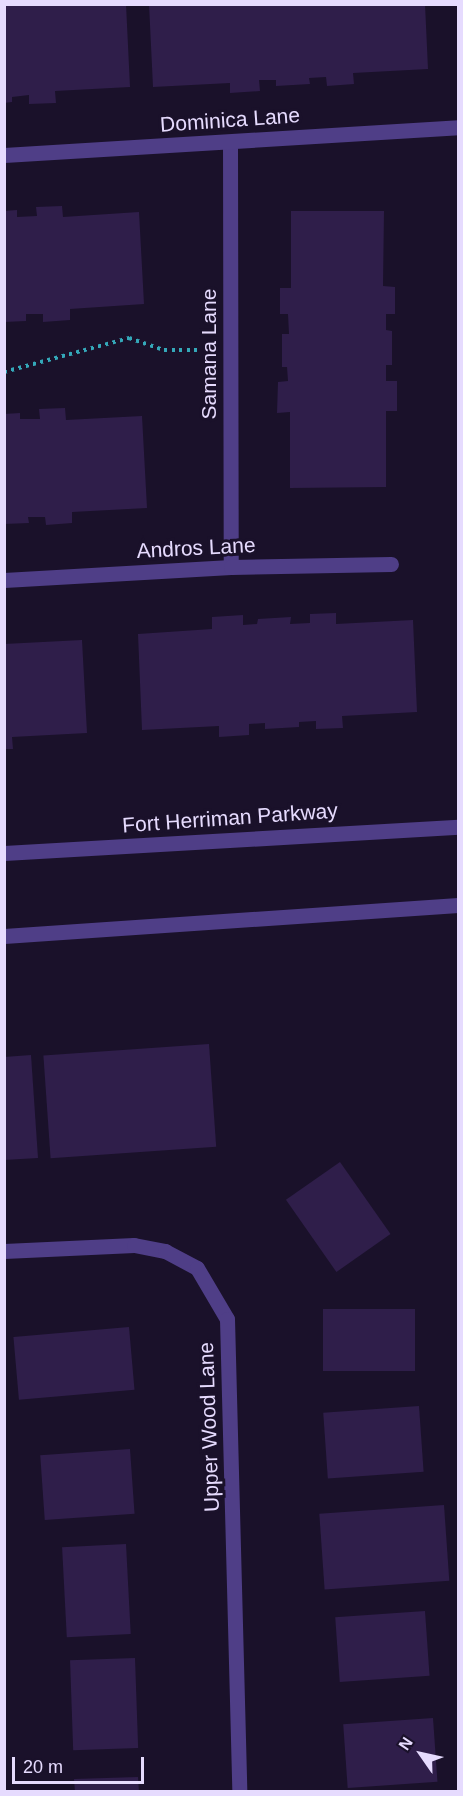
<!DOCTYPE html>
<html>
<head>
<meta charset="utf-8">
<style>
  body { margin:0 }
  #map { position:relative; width:463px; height:1796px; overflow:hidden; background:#1a112a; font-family:Arial,sans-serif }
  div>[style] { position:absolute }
  .building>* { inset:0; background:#2f1e4a; transform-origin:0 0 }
  .path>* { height:4px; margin-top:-2px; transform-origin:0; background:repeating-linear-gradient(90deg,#34a8b9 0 3px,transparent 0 7.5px) }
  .minor>* { height:15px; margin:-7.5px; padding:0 7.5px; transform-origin:7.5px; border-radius:7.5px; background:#4f3e87 }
  .tertiary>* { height:15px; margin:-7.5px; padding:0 7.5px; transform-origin:7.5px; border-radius:7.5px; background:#4f3e87 }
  span { translate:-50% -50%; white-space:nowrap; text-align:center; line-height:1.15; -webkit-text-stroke:6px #1a112a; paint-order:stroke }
  .street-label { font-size:21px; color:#e6dbfe }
  .frame { position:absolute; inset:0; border:6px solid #e6dbfe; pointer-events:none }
  .north { position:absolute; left:391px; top:1724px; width:60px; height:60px; -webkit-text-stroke:4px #1a112a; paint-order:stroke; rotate:304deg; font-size:16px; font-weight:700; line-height:24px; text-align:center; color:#e6dbfe }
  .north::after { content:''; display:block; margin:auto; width:21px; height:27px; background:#e6dbfe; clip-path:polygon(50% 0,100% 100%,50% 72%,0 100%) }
  .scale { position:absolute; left:12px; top:1757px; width:132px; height:27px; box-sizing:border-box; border:3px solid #e6dbfe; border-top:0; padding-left:8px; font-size:18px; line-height:21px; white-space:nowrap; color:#e6dbfe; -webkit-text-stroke:4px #1a112a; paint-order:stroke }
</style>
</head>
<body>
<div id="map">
  <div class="building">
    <i style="clip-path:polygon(4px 4px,126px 4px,130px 87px,55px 91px,56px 103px,29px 104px,29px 95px,12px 97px,12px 102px,4px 103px)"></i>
    <i style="clip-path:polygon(149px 4px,425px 4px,428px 69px,353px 73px,354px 84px,327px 86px,326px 77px,309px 78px,310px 84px,276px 86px,276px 80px,259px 80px,260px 91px,230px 93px,230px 83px,153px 87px)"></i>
    <i style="clip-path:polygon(62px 206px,63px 217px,139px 212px,144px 304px,70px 309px,70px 320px,43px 322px,43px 314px,26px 314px,26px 321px,4px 322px,4px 211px,17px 210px,17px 217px,37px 216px,36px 207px)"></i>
    <i style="clip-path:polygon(291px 211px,384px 211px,383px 286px,395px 287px,395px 314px,386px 314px,386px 330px,392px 331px,392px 365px,386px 365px,386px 381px,397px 381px,397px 411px,386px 411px,386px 487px,290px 488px,290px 412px,277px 413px,278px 382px,288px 381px,287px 367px,282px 367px,282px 334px,289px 334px,288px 314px,280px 314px,280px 288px,291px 288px)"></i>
    <i style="clip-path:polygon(65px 408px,66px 420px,142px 416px,147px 508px,72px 512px,72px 523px,46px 525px,45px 517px,28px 517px,29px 523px,4px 524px,4px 414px,20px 413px,20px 419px,40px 419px,39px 409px)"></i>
    <i style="clip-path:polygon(336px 613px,336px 624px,413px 620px,417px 712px,342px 716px,343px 728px,316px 729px,316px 721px,299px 722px,299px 727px,265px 729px,265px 723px,249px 724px,249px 735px,219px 737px,219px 726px,142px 730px,138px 634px,212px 629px,212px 617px,243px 615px,243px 625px,257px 624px,258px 619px,291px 617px,290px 624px,310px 623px,310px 614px)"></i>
    <i style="clip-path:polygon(82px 640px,87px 733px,12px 737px,13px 749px,4px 749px,4px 644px)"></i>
    <i style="left:209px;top:1044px;width:103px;height:166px;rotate:86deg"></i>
    <i style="clip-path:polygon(31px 1055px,38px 1158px,4px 1160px,4px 1057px)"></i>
    <i style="left:340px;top:1162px;width:88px;height:66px;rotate:55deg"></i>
    <i style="left:415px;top:1309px;width:62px;height:92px;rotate:90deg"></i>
    <i style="left:129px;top:1327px;width:63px;height:116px;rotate:85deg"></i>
    <i style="left:419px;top:1406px;width:66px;height:96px;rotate:86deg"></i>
    <i style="left:130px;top:1449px;width:65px;height:90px;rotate:86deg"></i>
    <i style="left:444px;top:1505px;width:76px;height:125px;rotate:86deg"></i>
    <i style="left:126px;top:1544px;width:90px;height:64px;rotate:87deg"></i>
    <i style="left:425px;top:1611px;width:65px;height:90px;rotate:86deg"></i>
    <i style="left:135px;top:1658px;width:90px;height:65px;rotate:88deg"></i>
    <i style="left:433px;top:1718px;width:64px;height:90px;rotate:86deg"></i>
    <i style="clip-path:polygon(138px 1777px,139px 1792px,75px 1792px,74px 1779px)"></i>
  </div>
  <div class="path">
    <i style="left:4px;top:372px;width:130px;rotate:-15.2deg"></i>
    <i style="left:129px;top:338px;width:37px;rotate:19deg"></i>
    <i style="left:164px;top:350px;width:35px"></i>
  </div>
  <div class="minor">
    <i style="left:230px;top:142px;width:425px;rotate:89.9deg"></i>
    <i style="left:4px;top:155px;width:455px;rotate:-3.5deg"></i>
    <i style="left:4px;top:580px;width:227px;rotate:-3.3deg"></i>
    <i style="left:231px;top:567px;width:160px;rotate:-1.1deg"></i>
    <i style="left:4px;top:1251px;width:130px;rotate:-2.6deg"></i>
    <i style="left:134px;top:1245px;width:32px;rotate:11deg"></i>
    <i style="left:165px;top:1251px;width:36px;rotate:28deg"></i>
    <i style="left:197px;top:1268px;width:59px;rotate:59.5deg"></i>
    <i style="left:227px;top:1319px;width:473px;rotate:88.5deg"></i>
  </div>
  <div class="tertiary">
    <i style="left:4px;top:853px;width:455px;rotate:-3.3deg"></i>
    <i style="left:4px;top:936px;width:455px;rotate:-3.9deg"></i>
  </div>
  <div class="street-label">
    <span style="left:230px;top:120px;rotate:-4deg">Dominica Lane</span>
    <span style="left:209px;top:354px;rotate:-90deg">Samana Lane</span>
    <span style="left:196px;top:548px;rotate:-3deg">Andros Lane</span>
    <span style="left:230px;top:818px;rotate:-4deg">Fort Herriman Parkway</span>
    <span style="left:209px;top:1427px;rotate:-92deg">Upper Wood Lane</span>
  </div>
  <div class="frame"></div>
  <div class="north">N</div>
  <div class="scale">20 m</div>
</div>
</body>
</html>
